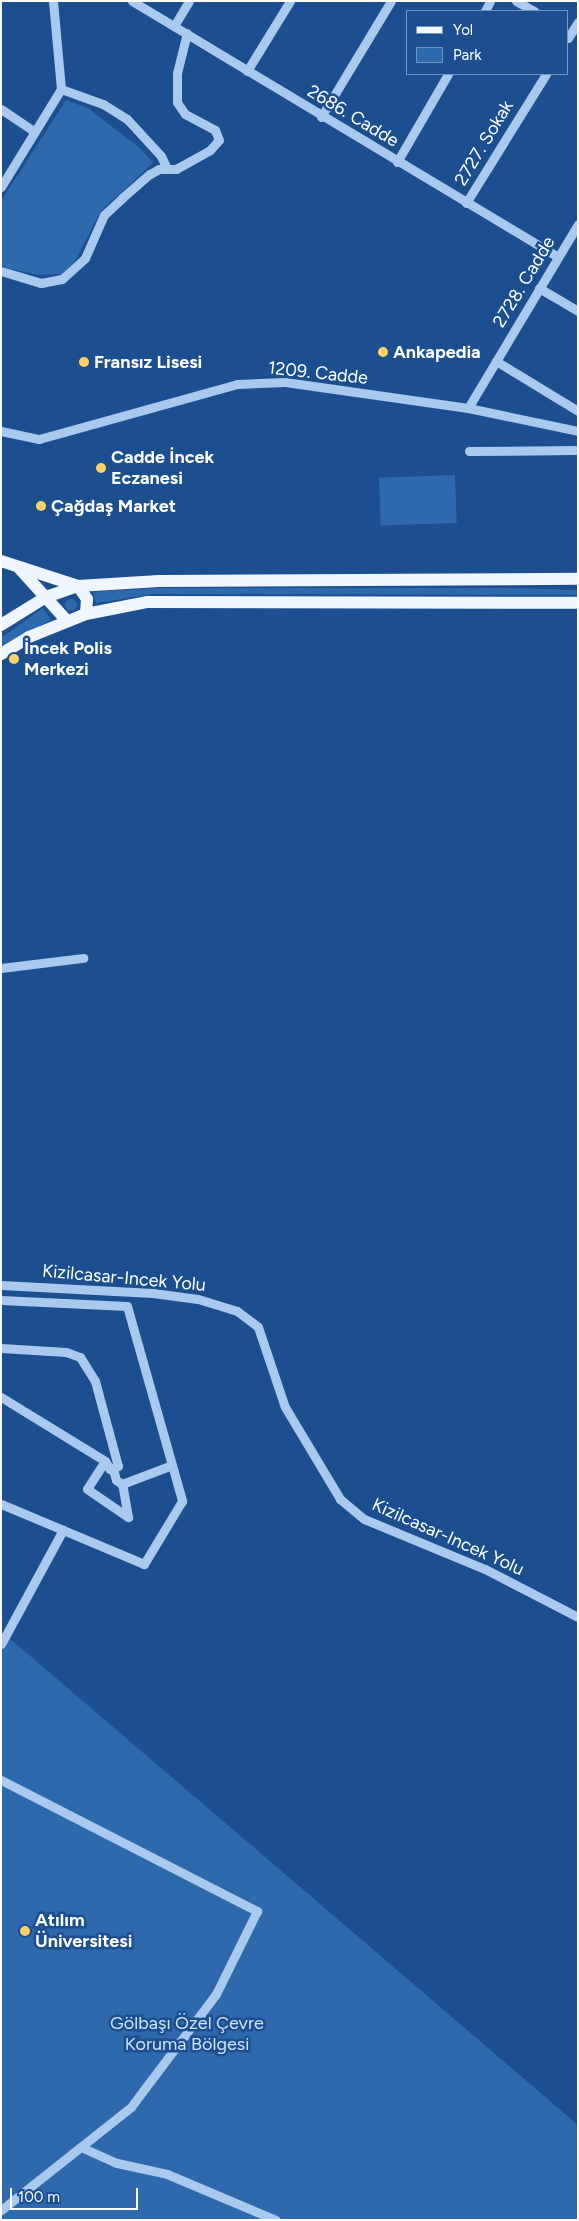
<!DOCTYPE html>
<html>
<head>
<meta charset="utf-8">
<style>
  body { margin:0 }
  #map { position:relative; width:579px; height:2221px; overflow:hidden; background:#1b4f8f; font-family:Figtree,sans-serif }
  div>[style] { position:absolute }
  .green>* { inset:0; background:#2e69ad; transform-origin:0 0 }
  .round { border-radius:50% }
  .minor>* { height:9px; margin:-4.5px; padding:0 4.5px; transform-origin:4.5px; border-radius:4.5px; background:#a9c9ee }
  .major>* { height:12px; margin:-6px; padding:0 6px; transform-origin:6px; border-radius:6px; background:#f0f6ff }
  .dots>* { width:14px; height:14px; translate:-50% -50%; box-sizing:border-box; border:2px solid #1b4f8f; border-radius:50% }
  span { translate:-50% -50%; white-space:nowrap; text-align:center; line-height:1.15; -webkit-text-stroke:5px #1b4f8f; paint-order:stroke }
  .street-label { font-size:18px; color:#fff }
  .poi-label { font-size:18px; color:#fff; font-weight:700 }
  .left { translate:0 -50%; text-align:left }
  .park-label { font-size:18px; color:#cfe3fa }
  .frame { position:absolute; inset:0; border:2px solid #fff; pointer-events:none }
  .legend { position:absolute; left:406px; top:10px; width:162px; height:65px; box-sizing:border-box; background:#1b4f8f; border:1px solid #7695bc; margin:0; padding:6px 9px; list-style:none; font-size:15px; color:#fff }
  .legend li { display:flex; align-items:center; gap:10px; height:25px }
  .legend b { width:25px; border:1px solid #7695bc }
  .scale { position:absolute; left:10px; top:2188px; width:128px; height:22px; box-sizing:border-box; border:2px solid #fff; border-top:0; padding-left:6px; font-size:15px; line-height:18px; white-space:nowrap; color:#fff; -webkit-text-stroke:4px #1b4f8f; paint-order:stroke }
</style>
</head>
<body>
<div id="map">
  <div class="green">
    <i style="clip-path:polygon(66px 100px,88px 108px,141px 149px,153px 163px,101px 211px,75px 261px,62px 274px,38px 275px,7px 268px,1px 265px,1px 201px)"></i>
    <i style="left:455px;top:475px;width:48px;height:76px;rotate:88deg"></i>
    <i style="clip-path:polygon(159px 588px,510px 588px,578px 590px,578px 595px,155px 594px,96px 603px,93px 592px)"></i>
    <i class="round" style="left:65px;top:599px;width:12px;height:12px"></i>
    <i style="clip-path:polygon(43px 608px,51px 620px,1px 646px,1px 638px)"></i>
    <i style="clip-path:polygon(1px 1631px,578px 2125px,578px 2220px,1px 2220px)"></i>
  </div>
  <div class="minor">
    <i style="left:132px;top:1px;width:497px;rotate:31deg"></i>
    <i style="left:516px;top:1px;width:21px;rotate:29deg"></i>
    <i style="left:485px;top:11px;width:11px;rotate:-63deg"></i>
    <i style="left:174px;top:26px;width:29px;rotate:-59deg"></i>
    <i style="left:568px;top:38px;width:19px;rotate:-58deg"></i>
    <i style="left:247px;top:71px;width:82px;rotate:-58.4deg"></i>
    <i style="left:61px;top:89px;width:45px;rotate:19.7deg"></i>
    <i style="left:103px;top:104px;width:28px;rotate:32deg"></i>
    <i style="left:127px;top:119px;width:50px;rotate:47.4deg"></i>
    <i style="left:161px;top:156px;width:14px;rotate:65deg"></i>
    <i style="left:1px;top:109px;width:40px;rotate:34deg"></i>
    <i style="left:321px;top:117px;width:135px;rotate:-58.9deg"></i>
    <i style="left:397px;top:162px;width:102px;rotate:-59.9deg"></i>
    <i style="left:1px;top:187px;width:115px;rotate:-58.5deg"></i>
    <i style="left:61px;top:89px;width:88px;rotate:-95.2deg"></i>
    <i style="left:466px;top:203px;width:152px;rotate:-58.2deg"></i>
    <i style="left:1px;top:271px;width:42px;rotate:16.7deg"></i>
    <i style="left:41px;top:283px;width:21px;rotate:-11deg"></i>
    <i style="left:62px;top:279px;width:31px;rotate:-42deg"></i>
    <i style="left:85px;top:258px;width:47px;rotate:-66.2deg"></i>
    <i style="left:104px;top:215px;width:25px;rotate:-43deg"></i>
    <i style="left:122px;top:198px;width:37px;rotate:-41deg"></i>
    <i style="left:150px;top:174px;width:10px;rotate:-29deg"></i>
    <i style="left:159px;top:169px;width:17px"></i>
    <i style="left:176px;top:169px;width:39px;rotate:-29deg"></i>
    <i style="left:210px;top:150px;width:13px;rotate:-48deg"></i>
    <i style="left:219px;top:140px;width:11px;rotate:-112deg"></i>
    <i style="left:215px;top:130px;width:34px;rotate:-152deg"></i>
    <i style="left:185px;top:114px;width:14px;rotate:-124deg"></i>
    <i style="left:177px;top:102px;width:29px;rotate:-90deg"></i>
    <i style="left:177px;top:73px;width:41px;rotate:-76deg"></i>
    <i style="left:539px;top:288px;width:45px;rotate:30.5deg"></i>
    <i style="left:496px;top:361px;width:96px;rotate:31.4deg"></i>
    <i style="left:468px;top:408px;width:214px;rotate:-59.1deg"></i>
    <i style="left:1px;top:431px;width:39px;rotate:12deg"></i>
    <i style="left:39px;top:439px;width:205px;rotate:-15.5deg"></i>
    <i style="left:237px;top:384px;width:48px;rotate:-2.4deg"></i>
    <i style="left:285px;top:382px;width:185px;rotate:8.1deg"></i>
    <i style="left:468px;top:408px;width:112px;rotate:11.8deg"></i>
    <i style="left:469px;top:451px;width:109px;rotate:-0.5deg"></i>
    <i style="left:1px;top:968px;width:83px;rotate:-7deg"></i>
    <i style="left:1px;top:1285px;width:152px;rotate:3deg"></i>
    <i style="left:153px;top:1293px;width:45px;rotate:7.6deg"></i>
    <i style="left:198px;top:1299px;width:41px;rotate:17.1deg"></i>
    <i style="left:237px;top:1311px;width:26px;rotate:37deg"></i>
    <i style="left:258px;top:1327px;width:84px;rotate:71.4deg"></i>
    <i style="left:285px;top:1407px;width:107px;rotate:59.1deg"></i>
    <i style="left:340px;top:1499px;width:31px;rotate:40deg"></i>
    <i style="left:364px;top:1519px;width:131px;rotate:22.5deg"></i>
    <i style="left:485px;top:1569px;width:105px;rotate:27.3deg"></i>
    <i style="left:1px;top:1300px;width:126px;rotate:2.7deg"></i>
    <i style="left:127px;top:1306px;width:203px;rotate:74.2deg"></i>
    <i style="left:182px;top:1501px;width:74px;rotate:121.1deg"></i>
    <i style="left:144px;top:1564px;width:155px;rotate:-157.2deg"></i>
    <i style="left:1px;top:1348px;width:65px;rotate:3.5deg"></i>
    <i style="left:66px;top:1352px;width:15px;rotate:20deg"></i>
    <i style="left:80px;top:1357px;width:28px;rotate:58deg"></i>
    <i style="left:95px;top:1381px;width:88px;rotate:74.9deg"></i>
    <i style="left:118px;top:1466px;width:9px;rotate:159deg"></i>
    <i style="left:110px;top:1469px;width:9px;rotate:-122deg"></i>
    <i style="left:1px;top:1397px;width:122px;rotate:31.6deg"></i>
    <i style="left:105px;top:1461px;width:33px;rotate:123deg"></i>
    <i style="left:87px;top:1489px;width:50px;rotate:34.3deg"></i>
    <i style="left:128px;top:1517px;width:34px;rotate:-100deg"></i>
    <i style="left:113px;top:1469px;width:11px;rotate:75deg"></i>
    <i style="left:116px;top:1480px;width:7px;rotate:34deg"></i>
    <i style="left:122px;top:1484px;width:53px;rotate:-20.8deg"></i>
    <i style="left:1px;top:1644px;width:130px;rotate:-61.5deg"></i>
    <i style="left:1px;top:1780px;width:288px;rotate:27.1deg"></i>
    <i style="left:257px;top:1911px;width:93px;rotate:116.3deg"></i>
    <i style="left:216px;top:1994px;width:141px;rotate:127deg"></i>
    <i style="left:131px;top:2107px;width:166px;rotate:141.6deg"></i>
    <i style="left:83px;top:2148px;width:37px;rotate:24deg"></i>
    <i style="left:117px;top:2163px;width:51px;rotate:12.4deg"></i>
    <i style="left:167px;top:2174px;width:118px;rotate:22.9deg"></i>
  </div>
  <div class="major">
    <i style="left:1px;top:561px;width:81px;rotate:18deg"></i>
    <i style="left:78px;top:586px;width:16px;rotate:55deg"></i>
    <i style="left:87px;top:599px;width:15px;rotate:94deg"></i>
    <i style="left:19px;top:568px;width:72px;rotate:47.8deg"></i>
    <i style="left:1px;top:625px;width:53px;rotate:-31.9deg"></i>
    <i style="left:46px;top:597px;width:34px;rotate:-19deg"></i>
    <i style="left:78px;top:586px;width:81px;rotate:-3.5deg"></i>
    <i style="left:159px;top:581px;width:419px;rotate:-0.3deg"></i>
    <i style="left:1px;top:654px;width:33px;rotate:-31deg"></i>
    <i style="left:29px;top:637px;width:61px;rotate:-22deg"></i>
    <i style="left:86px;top:614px;width:63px;rotate:-11deg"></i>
    <i style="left:148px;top:602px;width:430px;rotate:0.1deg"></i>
  </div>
  <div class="dots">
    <i style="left:383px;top:352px;background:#ffd166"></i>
    <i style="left:84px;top:362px;background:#ffd166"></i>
    <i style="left:101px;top:468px;background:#ffd166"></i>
    <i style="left:41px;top:506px;background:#ffd166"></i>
    <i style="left:14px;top:659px;background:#ffd166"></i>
    <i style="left:25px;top:1931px;background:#ffd166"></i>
  </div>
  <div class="street-label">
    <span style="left:353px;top:116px;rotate:31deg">2686. Cadde</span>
    <span style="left:484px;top:143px;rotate:-59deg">2727. Sokak</span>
    <span style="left:524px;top:282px;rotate:-59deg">2728. Cadde</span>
    <span style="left:318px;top:373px;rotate:6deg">1209. Cadde</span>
    <span style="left:124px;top:1278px;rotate:5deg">Kizilcasar-Incek Yolu</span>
    <span style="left:448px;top:1537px;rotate:24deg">Kizilcasar-Incek Yolu</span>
  </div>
  <div class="poi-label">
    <span class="left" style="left:393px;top:352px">Ankapedia</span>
    <span class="left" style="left:94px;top:362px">Fransız Lisesi</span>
    <span class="left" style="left:111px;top:468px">Cadde İncek<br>Eczanesi</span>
    <span class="left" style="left:51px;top:506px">Çağdaş Market</span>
    <span class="left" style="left:24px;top:659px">İncek Polis<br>Merkezi</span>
    <span class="left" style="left:35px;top:1931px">Atılım<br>Üniversitesi</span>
  </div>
  <div class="park-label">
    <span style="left:187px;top:2034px">Gölbaşı Özel Çevre<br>Koruma Bölgesi</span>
  </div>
  <div class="frame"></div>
  <ul class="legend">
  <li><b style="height:6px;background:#f0f6ff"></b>Yol</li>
  <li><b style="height:14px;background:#2e69ad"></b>Park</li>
  </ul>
  <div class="scale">100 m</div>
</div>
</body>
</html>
